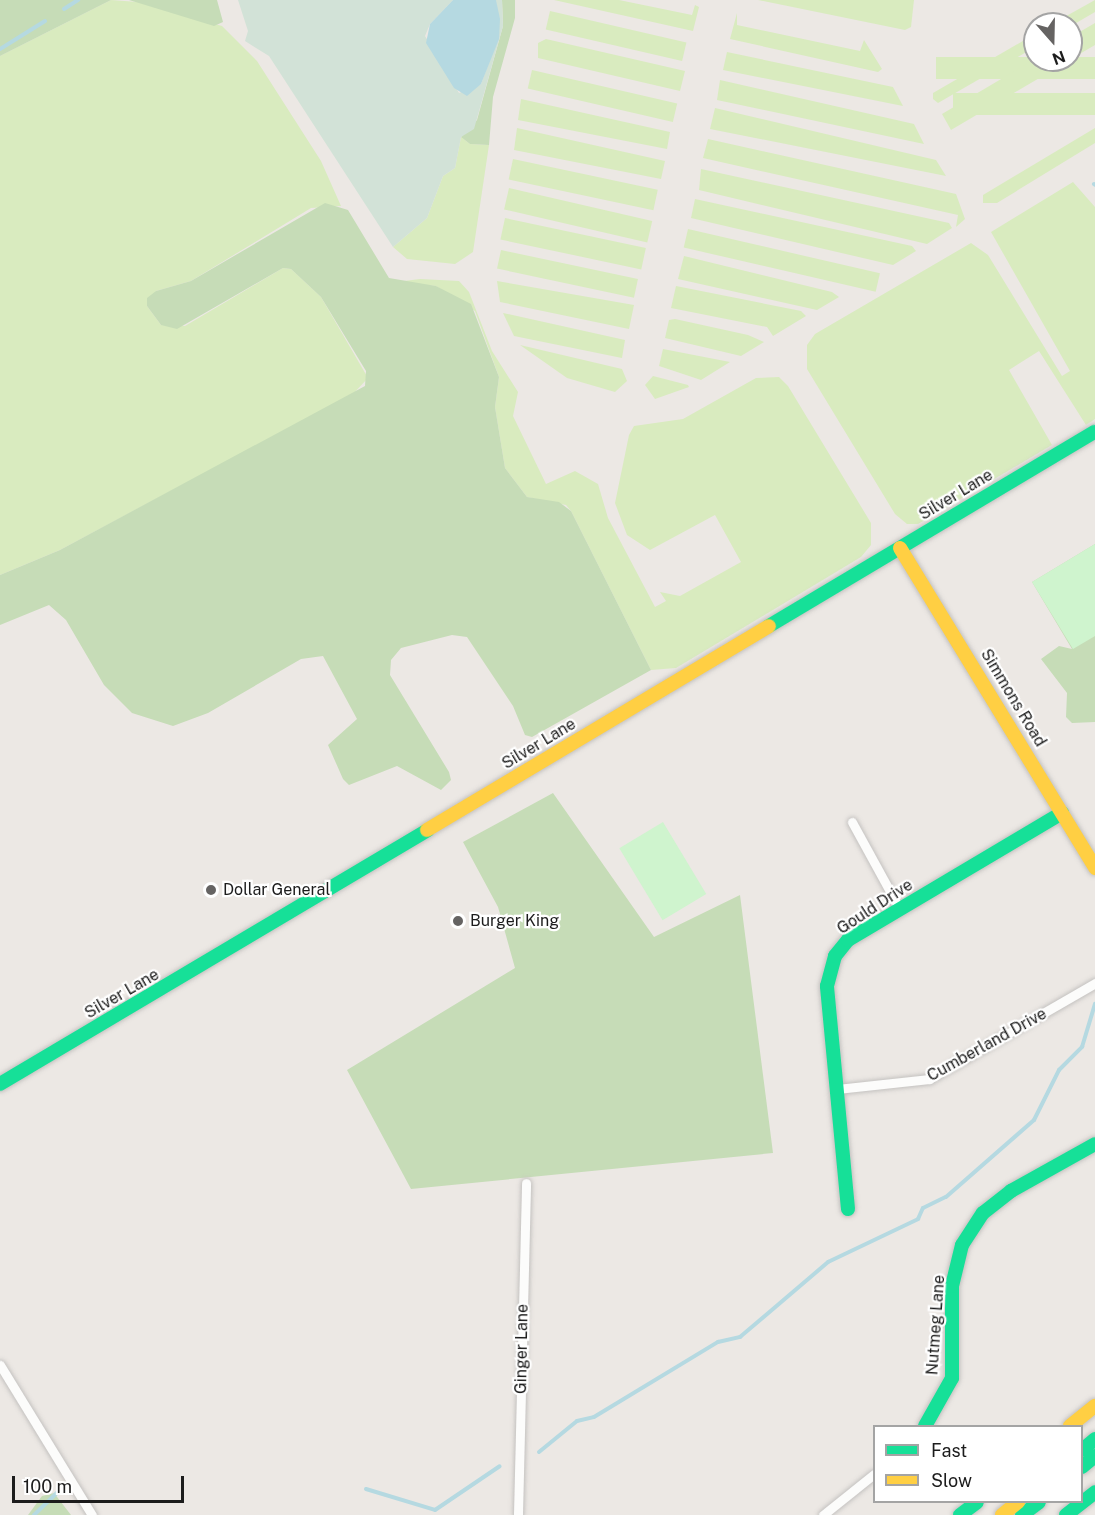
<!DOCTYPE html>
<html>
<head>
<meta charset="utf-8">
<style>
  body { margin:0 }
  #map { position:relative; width:1095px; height:1515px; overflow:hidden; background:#ece8e4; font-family:"Public Sans",sans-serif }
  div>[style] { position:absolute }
  .grass>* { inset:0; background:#d9ebbf; transform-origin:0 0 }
  .forest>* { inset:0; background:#c6dcb7 }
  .wetland>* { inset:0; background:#d2e2d7 }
  .park>* { inset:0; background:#cff4ce; transform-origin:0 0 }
  .water>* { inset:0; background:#b5d9e1 }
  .stream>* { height:4px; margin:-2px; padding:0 2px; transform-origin:2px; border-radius:2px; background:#b5d9e1 }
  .roads { filter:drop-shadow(0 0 2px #c4c2c0) drop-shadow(0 0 2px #c4c2c0) }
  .street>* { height:9px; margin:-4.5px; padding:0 4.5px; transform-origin:4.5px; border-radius:4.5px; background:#fcfcfb }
  .fast>* { height:14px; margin:-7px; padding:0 7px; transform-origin:7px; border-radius:7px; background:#16e098 }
  .slow>* { height:14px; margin:-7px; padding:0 7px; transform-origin:7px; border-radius:7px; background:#ffcf43 }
  .dots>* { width:16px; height:16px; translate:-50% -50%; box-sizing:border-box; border:3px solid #fff; border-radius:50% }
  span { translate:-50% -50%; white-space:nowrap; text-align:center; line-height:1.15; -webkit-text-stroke:4.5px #fff; paint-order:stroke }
  .street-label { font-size:16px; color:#1c1c1c }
  .poi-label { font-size:16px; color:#1c1c1c }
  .left { translate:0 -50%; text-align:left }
  .legend { position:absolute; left:873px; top:1425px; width:210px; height:78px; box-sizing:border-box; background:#fff; border:2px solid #a4a4a4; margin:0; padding:8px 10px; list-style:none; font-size:18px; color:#1c1c1c }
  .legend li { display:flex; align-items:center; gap:12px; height:30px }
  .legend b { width:30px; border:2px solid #a4a4a4 }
  .north { position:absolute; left:1023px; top:12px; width:60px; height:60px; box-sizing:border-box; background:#fff; border:2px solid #a4a4a4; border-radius:50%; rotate:160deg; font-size:16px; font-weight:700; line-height:24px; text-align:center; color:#1c1c1c }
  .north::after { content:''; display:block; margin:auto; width:21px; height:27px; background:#656362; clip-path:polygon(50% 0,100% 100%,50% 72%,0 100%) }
  .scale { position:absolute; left:12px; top:1476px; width:172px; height:27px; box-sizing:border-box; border:3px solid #1c1c1c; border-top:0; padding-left:8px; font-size:18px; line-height:21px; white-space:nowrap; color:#1c1c1c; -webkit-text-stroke:4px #fff; paint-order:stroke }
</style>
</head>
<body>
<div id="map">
  <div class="grass">
    <i style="clip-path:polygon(111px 0,138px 2px,222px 26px,257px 61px,321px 161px,341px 206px,311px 208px,191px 281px,156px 291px,147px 306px,161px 325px,185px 326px,283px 268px,291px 269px,321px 297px,368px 378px,353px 394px,60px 550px,0 575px,0 56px)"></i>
    <i style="clip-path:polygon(554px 0,619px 0,692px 15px,695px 5px,699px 7px,693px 31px)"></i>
    <i style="clip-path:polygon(758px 0,914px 0,911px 27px,905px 30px)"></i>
    <i style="clip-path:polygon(1095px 0,1095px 12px,1071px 26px,1052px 24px)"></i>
    <i style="left:550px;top:11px;width:140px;height:19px;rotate:13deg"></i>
    <i style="clip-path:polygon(737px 13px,737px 25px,860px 51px,864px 40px,882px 69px,878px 72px,730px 39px)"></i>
    <i style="clip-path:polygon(1095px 23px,1095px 45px,1071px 59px,1071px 37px)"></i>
    <i style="clip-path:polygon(1035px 34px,1035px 47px,938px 103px,933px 99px,933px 93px)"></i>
    <i style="clip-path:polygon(546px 39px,685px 71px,680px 91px,538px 58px,538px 43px)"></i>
    <i style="clip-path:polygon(727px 52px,893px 87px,903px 106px,723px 70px)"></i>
    <i style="left:1095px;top:57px;width:22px;height:159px;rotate:90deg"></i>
    <i style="clip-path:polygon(1035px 59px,1070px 60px,951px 130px,942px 114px)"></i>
    <i style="left:532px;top:70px;width:149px;height:19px;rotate:13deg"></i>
    <i style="clip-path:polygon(720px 80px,914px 124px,924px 144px,717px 100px)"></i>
    <i style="left:1095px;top:93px;width:22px;height:142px;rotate:90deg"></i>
    <i style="clip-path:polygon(521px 99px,670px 132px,667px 149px,518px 120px)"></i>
    <i style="clip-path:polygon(715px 108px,936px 160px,946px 176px,710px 129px)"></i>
    <i style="clip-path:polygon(517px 128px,665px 161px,661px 179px,514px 150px)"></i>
    <i style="clip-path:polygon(1095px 128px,1095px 143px,997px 203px,983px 203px,983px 195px)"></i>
    <i style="clip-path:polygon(461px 137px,470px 144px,489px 145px,473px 252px,455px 264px,407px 259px,393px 247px,427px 218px,443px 176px,455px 168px)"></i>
    <i style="clip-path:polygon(708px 139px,956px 194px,965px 219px,956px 227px,958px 215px,703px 158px)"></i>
    <i style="left:513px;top:159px;width:148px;height:21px;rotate:12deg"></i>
    <i style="clip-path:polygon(701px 169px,949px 223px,952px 228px,927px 244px,699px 190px)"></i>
    <i style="clip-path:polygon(1073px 182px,1095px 207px,1095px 419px,1086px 425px,1039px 351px,1009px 370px,1052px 445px,918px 524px,907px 524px,895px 514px,807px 369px,807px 345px,815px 334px,971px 243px,988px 255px,1062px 376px,1070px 371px,991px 232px)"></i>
    <i style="left:509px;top:188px;width:147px;height:22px;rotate:13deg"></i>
    <i style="clip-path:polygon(695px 199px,912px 246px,916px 251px,893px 265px,691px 218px)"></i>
    <i style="left:505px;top:218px;width:144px;height:22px;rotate:12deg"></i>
    <i style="left:688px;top:229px;width:197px;height:19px;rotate:13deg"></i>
    <i style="left:501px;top:250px;width:140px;height:19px;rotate:12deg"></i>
    <i style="clip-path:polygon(684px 256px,832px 292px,839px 297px,817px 310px,678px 279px)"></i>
    <i style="clip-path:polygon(420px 279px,459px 281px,469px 292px,492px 351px,518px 392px,513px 416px,546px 484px,575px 471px,598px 484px,608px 518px,655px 607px,666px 601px,660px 592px,680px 596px,741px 562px,715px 515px,650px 550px,627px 535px,615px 503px,629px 435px,634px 426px,683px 419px,756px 378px,779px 377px,788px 386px,871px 523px,871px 545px,861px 557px,676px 668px,651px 670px,571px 511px,566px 505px,527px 497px,505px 468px,495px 407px,499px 377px,475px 311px,436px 286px,396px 282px)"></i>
    <i style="clip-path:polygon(497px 281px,634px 305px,629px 329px,500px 302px)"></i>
    <i style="clip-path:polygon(676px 286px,801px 311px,806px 316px,773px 336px,767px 327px,671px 308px)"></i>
    <i style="clip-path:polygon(503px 313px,625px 340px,622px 358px,514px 336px)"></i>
    <i style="clip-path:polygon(675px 319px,748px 335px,764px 342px,741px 356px,665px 338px,669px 320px)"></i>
    <i style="clip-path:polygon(520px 345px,622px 369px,627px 381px,615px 392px,567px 378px)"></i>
    <i style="clip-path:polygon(663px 349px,730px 362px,701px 380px,659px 366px)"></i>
    <i style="clip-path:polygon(653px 376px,688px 385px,689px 387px,655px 399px,645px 385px)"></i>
  </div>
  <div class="forest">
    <i style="clip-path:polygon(0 0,111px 0,0 56px)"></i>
    <i style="clip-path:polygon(129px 0,217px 0,223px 22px,214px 26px)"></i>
    <i style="clip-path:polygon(502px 0,515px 0,515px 18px,493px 97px,489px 145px,470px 144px,461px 137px,477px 120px,503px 26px)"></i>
    <i style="clip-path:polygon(325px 203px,348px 210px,389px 278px,436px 286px,471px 304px,499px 377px,495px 407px,505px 468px,527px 497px,559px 502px,571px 511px,651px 670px,532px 737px,525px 735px,513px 706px,467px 637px,452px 635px,401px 648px,391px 660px,390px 675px,449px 772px,451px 780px,441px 790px,397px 766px,349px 785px,343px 779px,328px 745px,357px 719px,323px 656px,301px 659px,208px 713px,173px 726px,132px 713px,104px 685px,66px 620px,49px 605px,0 625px,0 575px,60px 550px,365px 386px,366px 371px,321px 297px,291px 269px,283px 268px,177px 329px,161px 325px,147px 306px,147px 298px,156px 291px,191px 281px)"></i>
    <i style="clip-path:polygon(1095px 544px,1095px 722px,1072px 723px,1066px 717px,1067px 693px,1041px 659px,1059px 646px,1072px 649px,1032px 582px)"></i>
    <i style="clip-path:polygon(553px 793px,654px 937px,740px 895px,773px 1153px,411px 1189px,347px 1070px,515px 968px,498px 907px,463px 842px)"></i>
    <i style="clip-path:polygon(54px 1493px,71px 1515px,28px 1515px,42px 1496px)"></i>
  </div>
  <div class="wetland">
    <i style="clip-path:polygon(238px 0,453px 0,430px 24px,425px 36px,459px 93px,481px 84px,498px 39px,496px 0,502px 0,503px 26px,474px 129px,461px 137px,455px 168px,443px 176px,427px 218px,393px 247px,269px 56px,245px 41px,248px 31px)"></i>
  </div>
  <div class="park">
    <i style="clip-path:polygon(1095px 544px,1095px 636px,1073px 649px,1032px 582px)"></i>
    <i style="left:663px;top:822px;width:84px;height:51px;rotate:59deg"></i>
  </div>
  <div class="water">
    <i style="clip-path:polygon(453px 0,496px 0,500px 19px,499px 39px,481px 84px,467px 96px,454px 88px,426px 43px,430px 24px)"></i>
  </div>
  <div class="stream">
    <i style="left:64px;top:9px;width:17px;rotate:-33deg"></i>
    <i style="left:0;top:49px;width:53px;rotate:-31.9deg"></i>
    <i style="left:1094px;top:184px;width:1px;rotate:45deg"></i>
    <i style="left:539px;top:1452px;width:49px;rotate:-39.2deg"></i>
    <i style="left:577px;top:1421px;width:17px;rotate:-13deg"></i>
    <i style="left:594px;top:1417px;width:145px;rotate:-31.2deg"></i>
    <i style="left:718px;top:1342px;width:23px;rotate:-13deg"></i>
    <i style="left:740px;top:1337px;width:116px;rotate:-40.4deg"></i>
    <i style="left:828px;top:1262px;width:100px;rotate:-25.5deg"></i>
    <i style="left:918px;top:1219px;width:12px;rotate:-66deg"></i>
    <i style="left:923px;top:1208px;width:25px;rotate:-26deg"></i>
    <i style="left:946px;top:1197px;width:117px;rotate:-41.2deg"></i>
    <i style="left:1034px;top:1120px;width:56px;rotate:-63.4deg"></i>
    <i style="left:1059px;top:1070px;width:33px;rotate:-45deg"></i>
    <i style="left:1082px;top:1047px;width:45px;rotate:-73.2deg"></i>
    <i style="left:366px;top:1489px;width:72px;rotate:16.9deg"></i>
    <i style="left:435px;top:1510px;width:78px;rotate:-34.1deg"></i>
    <i style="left:34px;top:1515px;width:37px;rotate:-44deg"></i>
  </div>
  <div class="roads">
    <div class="street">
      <i style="left:852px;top:822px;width:98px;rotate:61.3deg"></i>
      <i style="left:837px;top:1089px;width:93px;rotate:-6.2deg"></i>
      <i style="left:929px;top:1079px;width:192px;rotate:-30deg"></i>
      <i style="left:0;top:1365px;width:176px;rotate:58.5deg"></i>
      <i style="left:518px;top:1514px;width:331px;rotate:-88.6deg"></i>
      <i style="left:823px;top:1515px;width:65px;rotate:-38.8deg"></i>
    </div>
    <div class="fast">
      <i style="left:769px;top:626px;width:379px;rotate:-30.8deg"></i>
      <i style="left:0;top:1084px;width:497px;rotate:-30.7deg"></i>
      <i style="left:848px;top:1209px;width:224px;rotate:-95.4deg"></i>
      <i style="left:827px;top:986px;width:31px;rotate:-75deg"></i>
      <i style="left:835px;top:956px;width:21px;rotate:-51deg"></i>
      <i style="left:848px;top:940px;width:249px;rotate:-30.7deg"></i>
      <i style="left:925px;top:1426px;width:55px;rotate:-60.6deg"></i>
      <i style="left:952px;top:1378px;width:92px;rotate:-90deg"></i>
      <i style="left:952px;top:1286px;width:42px;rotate:-76.3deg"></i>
      <i style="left:962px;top:1245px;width:38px;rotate:-57deg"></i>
      <i style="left:983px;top:1213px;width:36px;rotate:-38deg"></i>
      <i style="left:1011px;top:1191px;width:96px;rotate:-29.2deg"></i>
      <i style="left:1082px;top:1450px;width:17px;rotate:-40deg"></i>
      <i style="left:1082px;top:1467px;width:17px;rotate:-40deg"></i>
      <i style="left:960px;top:1515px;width:21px;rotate:-37deg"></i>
      <i style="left:1022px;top:1515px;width:21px;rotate:-37deg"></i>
      <i style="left:1066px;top:1515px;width:37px;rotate:-38deg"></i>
    </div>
    <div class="slow">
      <i style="left:900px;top:548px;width:375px;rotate:58.6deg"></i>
      <i style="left:427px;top:830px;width:398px;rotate:-30.8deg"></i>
      <i style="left:1070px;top:1426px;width:32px;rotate:-39deg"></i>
      <i style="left:1002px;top:1515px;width:21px;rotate:-39deg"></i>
    </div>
  </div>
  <div class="dots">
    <i style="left:211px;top:890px;background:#656362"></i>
    <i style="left:458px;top:921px;background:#656362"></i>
  </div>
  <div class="street-label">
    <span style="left:956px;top:495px;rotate:-31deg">Silver Lane</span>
    <span style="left:1013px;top:698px;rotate:59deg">Simmons Road</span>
    <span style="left:539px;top:744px;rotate:-31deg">Silver Lane</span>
    <span style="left:875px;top:907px;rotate:-33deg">Gould Drive</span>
    <span style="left:122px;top:994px;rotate:-30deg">Silver Lane</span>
    <span style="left:987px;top:1045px;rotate:-29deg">Cumberland Drive</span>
    <span style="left:936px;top:1325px;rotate:-86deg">Nutmeg Lane</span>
    <span style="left:522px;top:1349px;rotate:-89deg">Ginger Lane</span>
  </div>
  <div class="poi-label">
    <span class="left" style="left:223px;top:890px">Dollar General</span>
    <span class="left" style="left:470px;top:921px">Burger King</span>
  </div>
  <ul class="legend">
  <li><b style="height:8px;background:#16e098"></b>Fast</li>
  <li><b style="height:8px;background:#ffcf43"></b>Slow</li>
  </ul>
  <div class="north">N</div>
  <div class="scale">100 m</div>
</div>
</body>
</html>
